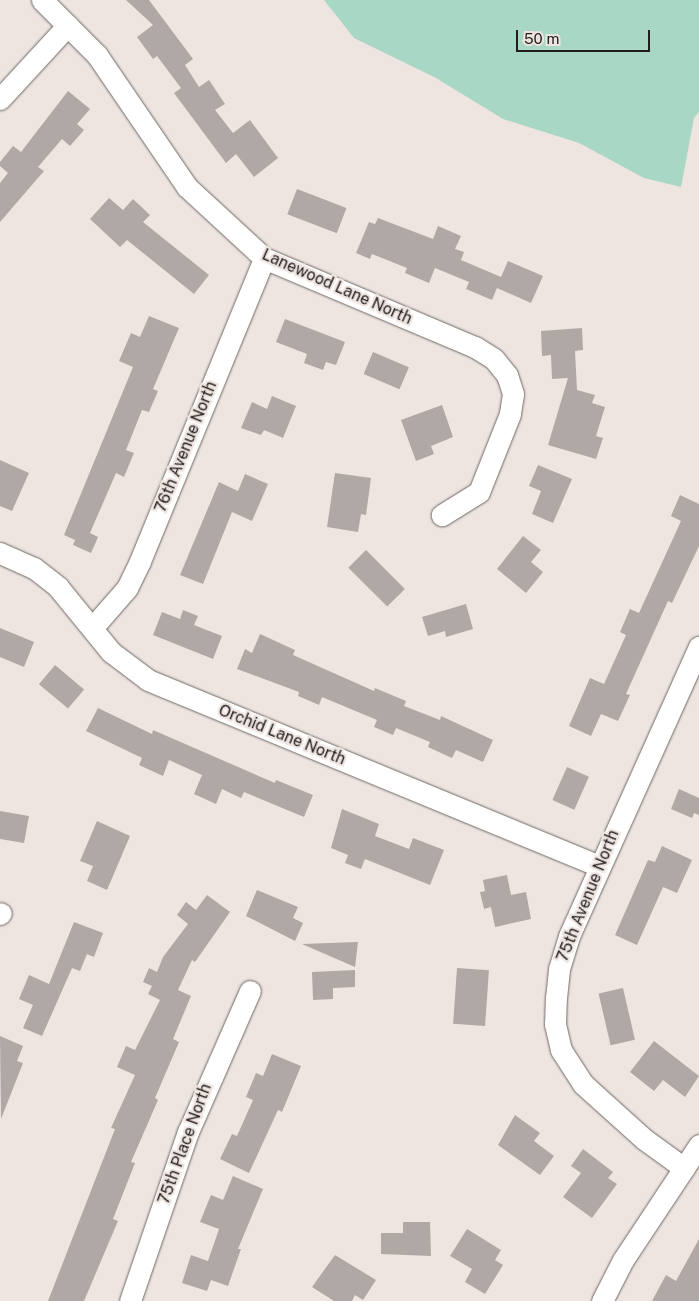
<!DOCTYPE html>
<html>
<head>
<meta charset="utf-8">
<style>
  body { margin:0 }
  #map { position:relative; width:699px; height:1301px; overflow:hidden; background:#eee5e1; font-family:"Public Sans",sans-serif }
  div>[style] { position:absolute }
  .water>* { inset:0; background:#a8d7c5 }
  .building>* { inset:0; background:#b0a8a4; transform-origin:0 0 }
  .roads { filter:drop-shadow(0 0 1px #6e6763) drop-shadow(0 0 1px #6e6763) }
  .minor>* { height:21px; margin:-10.5px; padding:0 10.5px; transform-origin:10.5px; border-radius:10.5px; background:#fff }
  span { translate:-50% -50%; white-space:nowrap; text-align:center; line-height:1.15; -webkit-text-stroke:4.5px #eee5e1; paint-order:stroke }
  .street-label { font-size:16px; color:#211e1c }
  .scale { position:absolute; left:516px; top:30px; width:134px; height:22px; box-sizing:border-box; border:2px solid #211e1c; border-top:0; padding-left:6px; font-size:15px; line-height:18px; white-space:nowrap; color:#211e1c; -webkit-text-stroke:4px #eee5e1; paint-order:stroke }
</style>
</head>
<body>
<div id="map">
  <div class="water">
    <i style="clip-path:polygon(324px 0,699px 0,699px 112px,694px 118px,681px 187px,644px 178px,579px 143px,503px 119px,436px 78px,354px 38px)"></i>
  </div>
  <div class="building">
    <i style="clip-path:polygon(126px 0,149px 0,193px 59px,185px 65px,199px 87px,209px 80px,225px 104px,215px 110px,233px 133px,250px 120px,278px 158px,254px 177px,236px 154px,226px 163px,174px 93px,181px 88px,157px 56px,153px 59px,137px 37px,153px 25px)"></i>
    <i style="clip-path:polygon(68px 91px,90px 109px,77px 124px,84px 130px,70px 146px,62px 139px,38px 167px,44px 171px,0 222px,0 183px,8px 173px,0 166px,0 162px,13px 146px,21px 152px)"></i>
    <i style="left:297px;top:189px;width:53px;height:27px;rotate:21deg"></i>
    <i style="clip-path:polygon(109px 198px,123px 210px,133px 199px,150px 215px,143px 222px,209px 275px,194px 294px,127px 240px,120px 247px,90px 219px)"></i>
    <i style="clip-path:polygon(378px 218px,433px 239px,438px 226px,461px 236px,455px 249px,464px 252px,461px 260px,501px 277px,508px 261px,543px 276px,531px 303px,497px 288px,492px 300px,466px 289px,469px 282px,435px 268px,429px 283px,405px 273px,407px 268px,372px 254px,370px 259px,356px 253px,369px 222px,375px 224px)"></i>
    <i style="clip-path:polygon(149px 316px,179px 328px,153px 389px,158px 391px,149px 412px,142px 410px,126px 450px,134px 453px,124px 477px,116px 473px,90px 533px,98px 537px,91px 553px,73px 545px,75px 540px,64px 535px,133px 367px,119px 361px,131px 333px,140px 337px)"></i>
    <i style="clip-path:polygon(285px 319px,345px 342px,336px 365px,326px 362px,323px 370px,304px 363px,307px 354px,276px 342px)"></i>
    <i style="clip-path:polygon(582px 328px,583px 350px,575px 351px,577px 390px,595px 395px,592px 403px,605px 407px,596px 436px,603px 438px,596px 459px,548px 445px,568px 378px,552px 379px,551px 355px,542px 356px,541px 331px)"></i>
    <i style="left:373px;top:352px;width:39px;height:24px;rotate:23deg"></i>
    <i style="clip-path:polygon(272px 396px,296px 406px,283px 438px,264px 430px,261px 435px,241px 428px,252px 402px,267px 409px)"></i>
    <i style="clip-path:polygon(442px 405px,453px 437px,431px 446px,434px 454px,416px 461px,401px 420px)"></i>
    <i style="clip-path:polygon(0 460px,29px 473px,12px 511px,0 506px)"></i>
    <i style="clip-path:polygon(538px 465px,572px 479px,553px 523px,532px 514px,541px 491px,529px 486px)"></i>
    <i style="clip-path:polygon(335px 473px,371px 478px,366px 515px,361px 514px,358px 532px,327px 527px)"></i>
    <i style="clip-path:polygon(245px 474px,268px 484px,252px 521px,232px 512px,203px 584px,180px 575px,219px 482px,238px 491px)"></i>
    <i style="clip-path:polygon(680px 495px,699px 504px,699px 546px,672px 603px,668px 601px,626px 694px,630px 695px,618px 721px,601px 714px,591px 736px,569px 726px,590px 678px,604px 684px,626px 635px,620px 632px,630px 609px,639px 613px,681px 521px,671px 516px)"></i>
    <i style="clip-path:polygon(523px 536px,541px 550px,531px 562px,543px 572px,526px 593px,497px 569px)"></i>
    <i style="left:366px;top:550px;width:55px;height:25px;rotate:45deg"></i>
    <i style="clip-path:polygon(466px 604px,473px 629px,446px 637px,445px 631px,428px 636px,422px 617px)"></i>
    <i style="clip-path:polygon(183px 610px,198px 616px,194px 625px,222px 636px,213px 659px,153px 635px,162px 612px,180px 619px)"></i>
    <i style="clip-path:polygon(0 628px,34px 642px,24px 667px,0 657px)"></i>
    <i style="clip-path:polygon(260px 634px,295px 650px,293px 655px,374px 691px,375px 688px,406px 701px,404px 706px,440px 720px,441px 716px,493px 740px,483px 762px,456px 750px,452px 758px,428px 747px,430px 742px,396px 728px,393px 735px,374px 727px,377px 720px,322px 697px,319px 705px,298px 696px,299px 692px,237px 669px,245px 649px,252px 653px)"></i>
    <i style="left:55px;top:665px;width:38px;height:25px;rotate:40deg"></i>
    <i style="clip-path:polygon(98px 708px,152px 734px,153px 730px,275px 783px,276px 780px,313px 795px,304px 817px,244px 792px,241px 798px,222px 789px,216px 804px,194px 794px,202px 775px,169px 760px,163px 776px,139px 765px,142px 758px,86px 731px)"></i>
    <i style="left:567px;top:767px;width:24px;height:36px;rotate:24deg"></i>
    <i style="clip-path:polygon(679px 789px,699px 798px,699px 815px,694px 813px,692px 818px,671px 809px)"></i>
    <i style="clip-path:polygon(342px 809px,379px 824px,375px 836px,409px 849px,413px 838px,444px 850px,430px 885px,365px 859px,361px 869px,345px 863px,348px 855px,331px 848px)"></i>
    <i style="clip-path:polygon(0 811px,29px 816px,24px 843px,0 839px)"></i>
    <i style="clip-path:polygon(97px 821px,130px 836px,107px 890px,87px 881px,93px 866px,80px 861px)"></i>
    <i style="clip-path:polygon(662px 846px,692px 860px,677px 893px,663px 887px,637px 945px,615px 935px,648px 860px,655px 862px)"></i>
    <i style="clip-path:polygon(507px 875px,511px 895px,526px 892px,531px 919px,495px 927px,491px 907px,484px 909px,480px 892px,485px 891px,483px 880px)"></i>
    <i style="clip-path:polygon(257px 890px,298px 907px,293px 918px,303px 923px,295px 941px,246px 916px)"></i>
    <i style="clip-path:polygon(207px 895px,230px 912px,195px 962px,192px 960px,178px 990px,191px 996px,173px 1039px,179px 1042px,155px 1098px,158px 1100px,131px 1162px,135px 1163px,113px 1219px,118px 1221px,84px 1301px,48px 1301px,115px 1129px,111px 1128px,135px 1075px,117px 1067px,126px 1046px,135px 1050px,160px 1000px,148px 994px,152px 986px,143px 982px,149px 968px,157px 972px,163px 957px,188px 924px,177px 915px,186px 902px,196px 910px)"></i>
    <i style="clip-path:polygon(74px 922px,103px 933px,94px 957px,87px 954px,80px 971px,72px 968px,42px 1036px,23px 1028px,33px 1005px,19px 999px,29px 975px,49px 984px)"></i>
    <i style="clip-path:polygon(358px 942px,355px 967px,302px 944px)"></i>
    <i style="left:457px;top:968px;width:32px;height:56px;rotate:4deg"></i>
    <i style="clip-path:polygon(355px 970px,355px 987px,333px 988px,333px 999px,313px 1000px,312px 972px)"></i>
    <i style="left:623px;top:988px;width:53px;height:25px;rotate:77deg"></i>
    <i style="clip-path:polygon(0 1036px,23px 1046px,17px 1061px,23px 1063px,1px 1119px)"></i>
    <i style="clip-path:polygon(654px 1041px,699px 1076px,685px 1097px,663px 1080px,654px 1091px,630px 1072px)"></i>
    <i style="clip-path:polygon(272px 1054px,301px 1066px,282px 1112px,278px 1110px,249px 1173px,220px 1159px,232px 1134px,237px 1136px,253px 1100px,246px 1097px,256px 1073px,263px 1076px)"></i>
    <i style="clip-path:polygon(515px 1115px,540px 1133px,534px 1141px,554px 1156px,540px 1175px,498px 1145px)"></i>
    <i style="clip-path:polygon(583px 1149px,613px 1172px,608px 1178px,617px 1184px,592px 1218px,563px 1197px,581px 1173px,571px 1166px)"></i>
    <i style="clip-path:polygon(233px 1176px,263px 1189px,238px 1249px,241px 1249px,228px 1286px,211px 1280px,207px 1291px,182px 1283px,191px 1255px,208px 1261px,219px 1229px,200px 1222px,211px 1195px,223px 1200px)"></i>
    <i style="clip-path:polygon(403px 1222px,430px 1222px,431px 1256px,381px 1254px,381px 1233px,403px 1233px)"></i>
    <i style="clip-path:polygon(467px 1229px,501px 1250px,495px 1260px,503px 1265px,485px 1294px,465px 1282px,472px 1269px,450px 1256px)"></i>
    <i style="clip-path:polygon(699px 1239px,699px 1301px,652px 1301px,666px 1275px,676px 1281px)"></i>
    <i style="clip-path:polygon(335px 1255px,376px 1280px,363px 1300px,355px 1295px,352px 1301px,334px 1301px,312px 1287px)"></i>
  </div>
  <div class="roads">
    <div class="minor">
      <i style="left:42px;top:0;width:78px;rotate:45deg"></i>
      <i style="left:97px;top:55px;width:160px;rotate:55.7deg"></i>
      <i style="left:187px;top:187px;width:105px;rotate:42.7deg"></i>
      <i style="left:264px;top:258px;width:229px;rotate:22.9deg"></i>
      <i style="left:475px;top:347px;width:22px;rotate:32deg"></i>
      <i style="left:494px;top:359px;width:21px;rotate:51deg"></i>
      <i style="left:507px;top:375px;width:20px;rotate:72deg"></i>
      <i style="left:513px;top:394px;width:20px;rotate:99deg"></i>
      <i style="left:510px;top:414px;width:84px;rotate:111.7deg"></i>
      <i style="left:479px;top:492px;width:44px;rotate:148.1deg"></i>
      <i style="left:0;top:99px;width:100px;rotate:-47.4deg"></i>
      <i style="left:0;top:553px;width:37px;rotate:24deg"></i>
      <i style="left:34px;top:568px;width:31px;rotate:38deg"></i>
      <i style="left:58px;top:587px;width:84px;rotate:50.8deg"></i>
      <i style="left:111px;top:652px;width:46px;rotate:37.1deg"></i>
      <i style="left:148px;top:680px;width:488px;rotate:22.4deg"></i>
      <i style="left:93px;top:627px;width:52px;rotate:-48.9deg"></i>
      <i style="left:127px;top:588px;width:30px;rotate:-64deg"></i>
      <i style="left:140px;top:561px;width:327px;rotate:-67.7deg"></i>
      <i style="left:0;top:914px;width:1px;rotate:-45deg"></i>
      <i style="left:684px;top:1168px;width:49px;rotate:-144.1deg"></i>
      <i style="left:644px;top:1139px;width:82px;rotate:-138deg"></i>
      <i style="left:583px;top:1084px;width:40px;rotate:-122.9deg"></i>
      <i style="left:561px;top:1050px;width:27px;rotate:-103deg"></i>
      <i style="left:555px;top:1024px;width:26px;rotate:-88deg"></i>
      <i style="left:556px;top:998px;width:29px;rotate:-84deg"></i>
      <i style="left:559px;top:969px;width:34px;rotate:-73deg"></i>
      <i style="left:569px;top:936px;width:317px;rotate:-65.8deg"></i>
      <i style="left:130px;top:1301px;width:179px;rotate:-71.1deg"></i>
      <i style="left:188px;top:1132px;width:154px;rotate:-66.3deg"></i>
      <i style="left:602px;top:1301px;width:46px;rotate:-62.9deg"></i>
      <i style="left:623px;top:1260px;width:138px;rotate:-56.5deg"></i>
    </div>
  </div>
  <div class="street-label">
    <span style="left:337px;top:287px;rotate:24deg">Lanewood Lane North</span>
    <span style="left:186px;top:447px;rotate:-68deg">76th Avenue North</span>
    <span style="left:282px;top:735px;rotate:22deg">Orchid Lane North</span>
    <span style="left:588px;top:896px;rotate:-68deg">75th Avenue North</span>
    <span style="left:185px;top:1144px;rotate:-70deg">75th Place North</span>
  </div>
  <div class="scale">50 m</div>
</div>
</body>
</html>
